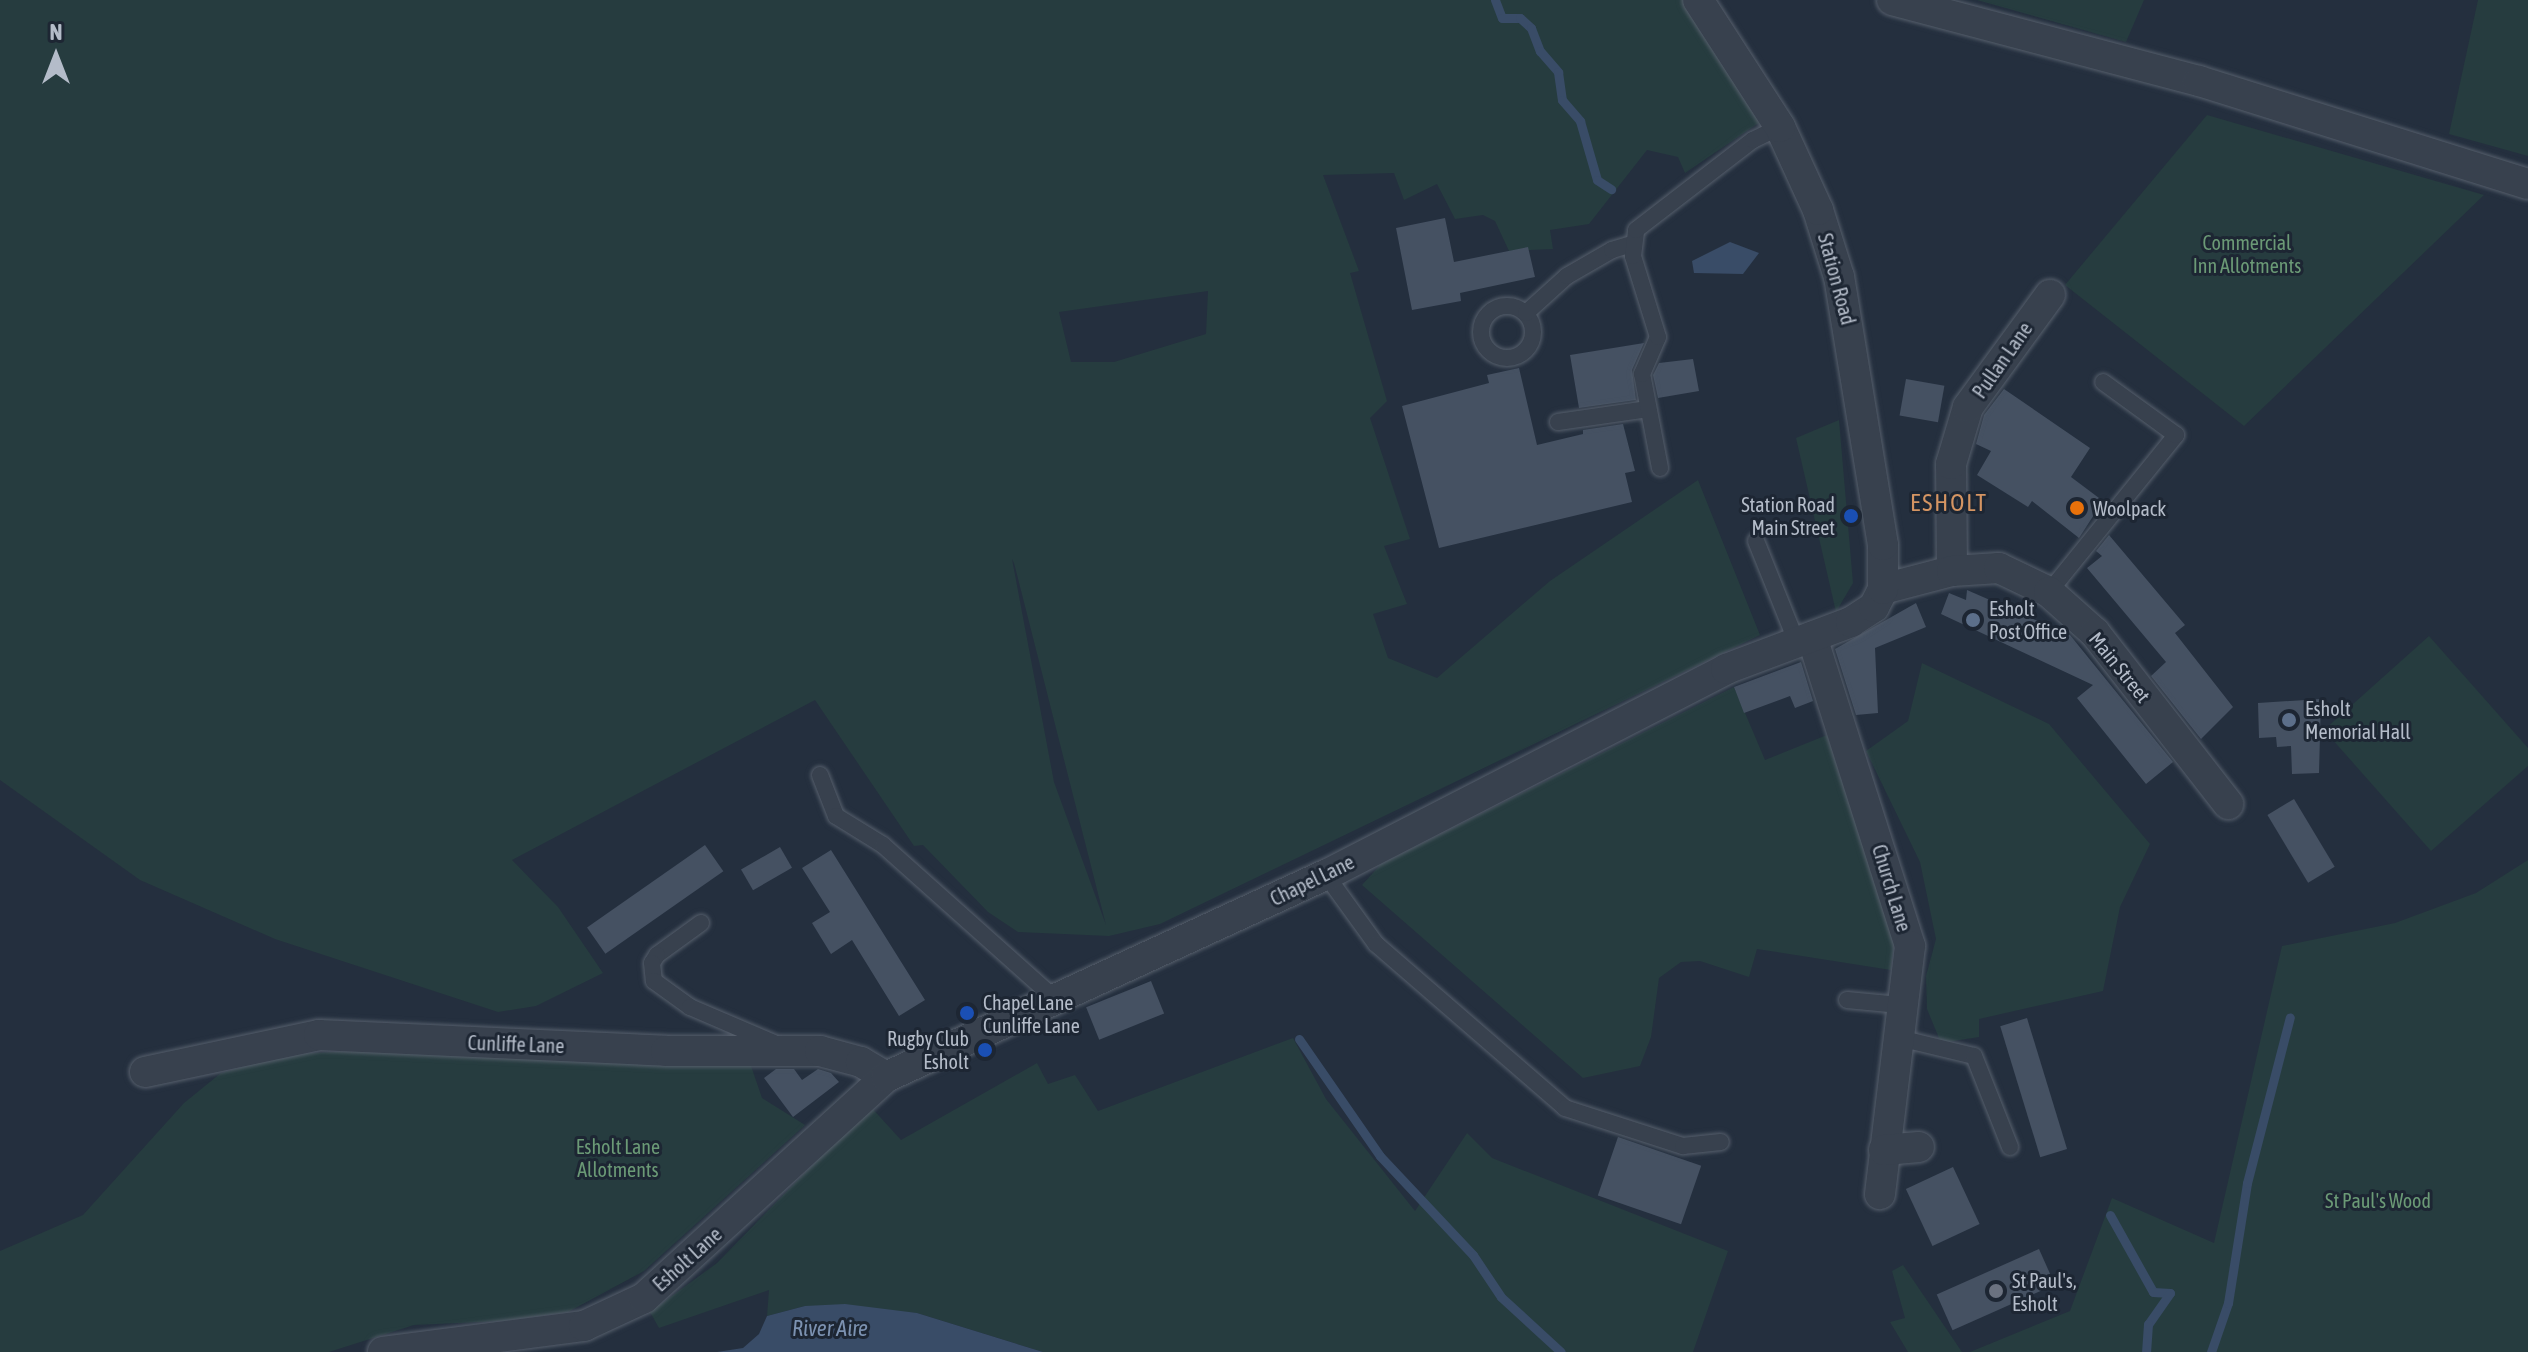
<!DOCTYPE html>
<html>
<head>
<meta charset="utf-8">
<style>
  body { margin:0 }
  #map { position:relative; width:2528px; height:1352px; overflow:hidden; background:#242f3e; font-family:"Asap Condensed",sans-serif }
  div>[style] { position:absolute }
  .green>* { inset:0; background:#263c3f }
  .water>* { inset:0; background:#394c67 }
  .stream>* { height:9px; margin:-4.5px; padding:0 4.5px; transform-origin:4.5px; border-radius:4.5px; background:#394c67 }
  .building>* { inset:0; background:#455162; transform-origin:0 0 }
  .roads { filter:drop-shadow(0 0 2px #565f6c) drop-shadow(0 0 2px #565f6c) }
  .lane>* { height:16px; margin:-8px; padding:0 8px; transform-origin:8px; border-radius:8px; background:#38414e }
  .lane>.ring { margin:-8px; padding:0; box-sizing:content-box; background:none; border:16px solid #38414e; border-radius:50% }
  .street>* { height:30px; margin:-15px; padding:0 15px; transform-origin:15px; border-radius:15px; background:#38414e }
  .dots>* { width:22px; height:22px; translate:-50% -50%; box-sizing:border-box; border:4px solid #1d2633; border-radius:50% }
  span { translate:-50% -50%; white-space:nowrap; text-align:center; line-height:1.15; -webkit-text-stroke:6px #1d2633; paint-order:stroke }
  .park-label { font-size:20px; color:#6b9a76 }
  .street-label { font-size:20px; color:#b4bcc9 }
  .poi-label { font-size:20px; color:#b4bcc9 }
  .right { translate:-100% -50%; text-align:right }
  .left { translate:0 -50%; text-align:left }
  .water-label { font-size:22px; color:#7c92b1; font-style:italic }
  .quarter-label { font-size:24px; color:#d59563; letter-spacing:2px }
  .north { position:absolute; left:16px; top:16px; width:80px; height:80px; -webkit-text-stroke:6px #1d2633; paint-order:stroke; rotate:0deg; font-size:22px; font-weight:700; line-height:32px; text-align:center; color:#b4bcc9 }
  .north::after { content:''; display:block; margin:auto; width:28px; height:36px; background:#b4bcc9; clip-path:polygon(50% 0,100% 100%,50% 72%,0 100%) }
</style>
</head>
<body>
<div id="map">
  <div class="green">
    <i style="clip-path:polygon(evenodd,0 0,1684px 0,1760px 122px,1685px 173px,1678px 157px,1647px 150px,1589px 224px,1550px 230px,1553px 249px,1509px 251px,1495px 221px,1483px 215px,1455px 219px,1437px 184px,1404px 200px,1394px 173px,1323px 175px,1359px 271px,1350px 273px,1387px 401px,1370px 418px,1410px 539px,1384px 546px,1407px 604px,1373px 614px,1388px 658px,1437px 678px,1550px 581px,1698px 480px,1760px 635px,1160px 924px,1109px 936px,1018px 932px,988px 912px,923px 845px,914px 846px,815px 700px,512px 860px,558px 907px,603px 973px,536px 1006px,498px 1012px,275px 939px,140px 880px,0 780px,0 0,1208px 291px,1206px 334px,1114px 362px,1071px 362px,1059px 312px,1208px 291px,0 0,1012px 559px,1014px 563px,1106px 925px,1054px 782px,1012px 559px)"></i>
    <i style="clip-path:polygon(1977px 0,2144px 0,2126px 42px)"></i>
    <i style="clip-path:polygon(2478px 0,2528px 0,2528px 156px,2449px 134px)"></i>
    <i style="clip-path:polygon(2207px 115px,2484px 195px,2244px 426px,2065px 285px)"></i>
    <i style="clip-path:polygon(1839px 420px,1853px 583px,1836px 612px,1796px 438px)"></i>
    <i style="clip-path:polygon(2429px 636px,2528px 748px,2528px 766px,2431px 851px,2324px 730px)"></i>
    <i style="clip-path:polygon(1922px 663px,2049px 724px,2150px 844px,2120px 907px,2103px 991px,1979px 1019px,1979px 1037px,1941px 1043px,1927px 1009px,1926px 976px,1936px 939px,1920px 862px,1866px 751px,1908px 721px)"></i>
    <i style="clip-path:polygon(1734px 687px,1765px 760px,1827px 735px,1894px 942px,1891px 970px,1757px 949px,1749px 977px,1700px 961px,1681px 962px,1659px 978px,1651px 1037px,1640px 1066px,1583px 1078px,1362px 885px,1381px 864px)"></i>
    <i style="clip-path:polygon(2528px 860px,2528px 1352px,1970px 1352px,2070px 1311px,2112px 1198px,2214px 1243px,2282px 946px,2395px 923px,2476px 893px)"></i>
    <i style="clip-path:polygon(1293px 1038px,1326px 1099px,1415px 1211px,1467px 1133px,1492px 1158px,1728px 1251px,1693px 1352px,1043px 1352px,917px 1313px,805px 1306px,767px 1316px,769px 1290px,659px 1328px,650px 1312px,717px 1263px,870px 1106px,901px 1140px,1037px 1063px,1048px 1084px,1075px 1075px,1098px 1111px)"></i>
    <i style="clip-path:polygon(404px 1049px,749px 1060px,762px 1098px,805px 1125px,644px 1271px,568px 1312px,503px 1321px,414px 1325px,329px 1352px,0 1352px,0 1251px,83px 1215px,184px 1103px,221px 1073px,289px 1054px)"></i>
    <i style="clip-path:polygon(1903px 1265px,1962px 1352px,1908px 1352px,1890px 1322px,1905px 1318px,1892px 1271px)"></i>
  </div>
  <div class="water">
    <i style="clip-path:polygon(1730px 242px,1759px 253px,1743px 274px,1694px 273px,1692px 261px)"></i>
    <i style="clip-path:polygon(845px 1304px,917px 1313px,1043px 1352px,717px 1352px,743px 1348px,759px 1334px,767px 1316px,805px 1306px)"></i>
  </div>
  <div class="stream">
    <i style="left:1495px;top:0;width:19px;rotate:69deg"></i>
    <i style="left:1502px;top:18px;width:18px"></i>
    <i style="left:1520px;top:18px;width:15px;rotate:42deg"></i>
    <i style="left:1531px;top:28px;width:25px;rotate:69deg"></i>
    <i style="left:1540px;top:51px;width:28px;rotate:49deg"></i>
    <i style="left:1558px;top:72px;width:28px;rotate:82deg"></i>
    <i style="left:1562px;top:100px;width:28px;rotate:49deg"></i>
    <i style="left:1580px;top:121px;width:61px;rotate:73.9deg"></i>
    <i style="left:1597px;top:180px;width:17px;rotate:33deg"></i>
    <i style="left:1299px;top:1039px;width:142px;rotate:55.3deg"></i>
    <i style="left:1380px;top:1156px;width:136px;rotate:46.8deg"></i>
    <i style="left:1473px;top:1255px;width:50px;rotate:56.3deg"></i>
    <i style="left:1501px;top:1297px;width:81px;rotate:42.5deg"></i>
    <i style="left:2110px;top:1215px;width:88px;rotate:60.8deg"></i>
    <i style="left:2153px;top:1292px;width:17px;rotate:3deg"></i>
    <i style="left:2170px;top:1293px;width:38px;rotate:125deg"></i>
    <i style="left:2148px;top:1324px;width:28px;rotate:94deg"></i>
    <i style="left:2211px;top:1352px;width:52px;rotate:-70.9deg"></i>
    <i style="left:2228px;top:1303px;width:121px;rotate:-81deg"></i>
    <i style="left:2247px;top:1183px;width:171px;rotate:-75.5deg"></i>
  </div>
  <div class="building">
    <i style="clip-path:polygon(1445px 218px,1454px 262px,1528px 247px,1535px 277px,1460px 293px,1461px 301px,1412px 310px,1396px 228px)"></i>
    <i style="clip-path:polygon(1644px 343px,1632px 370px,1636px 400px,1579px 408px,1570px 355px)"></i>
    <i style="clip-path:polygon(1693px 359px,1699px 391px,1658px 398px,1653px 375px,1659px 363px)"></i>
    <i style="clip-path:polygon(1519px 368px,1537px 445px,1583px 434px,1583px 430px,1623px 424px,1635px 471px,1625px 473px,1632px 502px,1439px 548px,1402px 406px,1489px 383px,1487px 375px)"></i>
    <i style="left:1906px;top:379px;width:39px;height:37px;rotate:10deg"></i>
    <i style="clip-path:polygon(2004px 389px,2090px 448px,2071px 477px,2103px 501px,2079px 538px,2032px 501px,2028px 507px,1977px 475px,1991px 451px,1976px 444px,1984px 415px)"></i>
    <i style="clip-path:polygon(2109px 535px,2185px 625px,2175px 633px,2233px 707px,2201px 739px,2151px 676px,2166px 662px,2087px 568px,2102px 556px,2096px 551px)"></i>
    <i style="clip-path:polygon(1967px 590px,2070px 635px,2173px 762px,2146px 784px,2077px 698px,2093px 685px,1941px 614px,1949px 593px,1966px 600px)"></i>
    <i style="clip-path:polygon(1916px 603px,1926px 627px,1875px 648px,1878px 713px,1856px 715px,1835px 649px)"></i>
    <i style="clip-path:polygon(1801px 662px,1813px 701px,1795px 708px,1790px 696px,1744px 713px,1734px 687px)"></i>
    <i style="clip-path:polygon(2321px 699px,2319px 773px,2292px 774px,2291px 746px,2277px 747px,2276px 737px,2259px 738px,2258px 703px)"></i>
    <i style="left:2294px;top:799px;width:79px;height:31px;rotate:59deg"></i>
    <i style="left:705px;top:845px;width:32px;height:144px;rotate:55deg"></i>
    <i style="left:780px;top:847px;width:24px;height:45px;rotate:60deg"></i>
    <i style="clip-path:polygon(831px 850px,925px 1000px,899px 1016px,852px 940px,831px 954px,812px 923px,830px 912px,802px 868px)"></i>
    <i style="left:1151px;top:981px;width:35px;height:70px;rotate:68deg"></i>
    <i style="left:2027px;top:1018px;width:137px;height:28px;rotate:73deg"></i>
    <i style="clip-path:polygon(776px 1069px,794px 1069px,802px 1080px,818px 1069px,831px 1073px,839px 1082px,793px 1117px,764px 1078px)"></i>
    <i style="left:1618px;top:1137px;width:88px;height:62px;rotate:19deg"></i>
    <i style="left:1953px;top:1167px;width:63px;height:52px;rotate:65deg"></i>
    <i style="left:2039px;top:1249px;width:39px;height:112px;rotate:66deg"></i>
  </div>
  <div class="roads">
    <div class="lane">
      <i class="ring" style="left:1481px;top:306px;width:36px;height:36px"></i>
      <i style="left:1526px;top:313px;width:55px;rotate:-42.1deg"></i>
      <i style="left:1567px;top:276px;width:52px;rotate:-30deg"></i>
      <i style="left:1612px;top:250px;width:21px;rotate:-17deg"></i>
      <i style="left:1558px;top:422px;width:91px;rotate:-8.2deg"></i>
      <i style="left:1660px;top:468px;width:96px;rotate:-100.8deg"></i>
      <i style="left:1642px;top:374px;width:40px;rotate:-66.6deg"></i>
      <i style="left:1658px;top:337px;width:85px;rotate:-107.2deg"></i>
      <i style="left:1633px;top:256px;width:26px;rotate:-83deg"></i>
      <i style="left:1636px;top:230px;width:148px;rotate:-37.6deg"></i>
      <i style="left:1753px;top:140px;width:30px;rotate:-26deg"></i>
      <i style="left:1756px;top:541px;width:110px;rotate:68.1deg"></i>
      <i style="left:2049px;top:592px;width:202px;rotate:-51deg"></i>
      <i style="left:2176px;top:435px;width:90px;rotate:-144deg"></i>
      <i style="left:820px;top:775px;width:44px;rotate:68.7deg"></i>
      <i style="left:836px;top:816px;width:55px;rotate:31.7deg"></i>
      <i style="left:883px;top:845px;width:231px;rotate:41.8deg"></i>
      <i style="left:1326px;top:875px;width:85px;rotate:54.1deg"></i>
      <i style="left:1376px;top:944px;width:250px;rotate:40.9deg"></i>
      <i style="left:1565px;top:1108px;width:124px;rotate:17.9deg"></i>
      <i style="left:1683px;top:1146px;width:38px;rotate:-6deg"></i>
      <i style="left:701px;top:923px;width:54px;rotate:144deg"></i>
      <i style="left:657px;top:955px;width:9px;rotate:122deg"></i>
      <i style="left:652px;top:963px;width:18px;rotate:84deg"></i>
      <i style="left:654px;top:981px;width:44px;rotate:35.8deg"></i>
      <i style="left:690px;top:1007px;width:91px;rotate:23.2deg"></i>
      <i style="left:1847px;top:1000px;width:53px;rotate:5.4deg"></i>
      <i style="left:1895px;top:1037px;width:81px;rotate:13.5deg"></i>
      <i style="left:1974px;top:1056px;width:98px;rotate:68.4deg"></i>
    </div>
    <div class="street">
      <i style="left:1892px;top:0;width:318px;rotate:14.8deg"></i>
      <i style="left:2199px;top:81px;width:345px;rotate:17.4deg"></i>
      <i style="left:1952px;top:571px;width:107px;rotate:-90.5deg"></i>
      <i style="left:1951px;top:464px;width:59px;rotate:-73.4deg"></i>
      <i style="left:1968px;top:407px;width:139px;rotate:-53.8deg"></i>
      <i style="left:1883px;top:589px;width:71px;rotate:-14.6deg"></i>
      <i style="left:1952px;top:571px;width:47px;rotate:-3.7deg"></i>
      <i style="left:1999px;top:568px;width:55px;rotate:25.6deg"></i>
      <i style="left:2049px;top:592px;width:62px;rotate:41.7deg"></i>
      <i style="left:2095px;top:633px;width:217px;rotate:52.1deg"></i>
      <i style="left:1812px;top:637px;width:324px;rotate:72.4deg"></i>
      <i style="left:1910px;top:946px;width:250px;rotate:96.9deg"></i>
      <i style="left:145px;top:1072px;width:178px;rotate:-12deg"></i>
      <i style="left:319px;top:1035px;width:347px;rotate:2.6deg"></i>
      <i style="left:666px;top:1051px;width:154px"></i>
      <i style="left:820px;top:1051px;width:42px;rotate:15deg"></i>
      <i style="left:861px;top:1062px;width:29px;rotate:31deg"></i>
      <i style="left:1884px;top:1150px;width:35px;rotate:-5deg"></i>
      <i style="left:383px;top:1352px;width:203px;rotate:-7.4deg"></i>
      <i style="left:584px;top:1326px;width:66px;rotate:-25deg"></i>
      <i style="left:644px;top:1298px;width:328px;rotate:-42.4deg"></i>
      <i style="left:886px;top:1077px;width:484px;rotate:-24.7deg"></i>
      <i style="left:1326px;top:875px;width:450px;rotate:-27.2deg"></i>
      <i style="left:1726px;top:669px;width:134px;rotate:-20.6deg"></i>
      <i style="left:1851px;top:622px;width:27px;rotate:-33deg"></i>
      <i style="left:1874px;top:607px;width:20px;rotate:-63deg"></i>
      <i style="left:1883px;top:589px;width:44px;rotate:-90deg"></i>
      <i style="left:1883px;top:545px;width:272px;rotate:-99.3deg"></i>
      <i style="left:1839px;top:277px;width:70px;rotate:-107.4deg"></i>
      <i style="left:1818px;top:210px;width:91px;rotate:-114.6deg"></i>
      <i style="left:1780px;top:127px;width:151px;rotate:-122.8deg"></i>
    </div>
  </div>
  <div class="dots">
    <i style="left:2077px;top:508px;background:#e8710a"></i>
    <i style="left:1851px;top:516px;background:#1a4fb4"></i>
    <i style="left:1973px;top:620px;background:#5c6f8a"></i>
    <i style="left:2289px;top:720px;background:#5c6f8a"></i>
    <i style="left:967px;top:1013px;background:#1a4fb4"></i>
    <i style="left:985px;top:1050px;background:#1a4fb4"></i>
    <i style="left:1996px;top:1291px;background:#6b7280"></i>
  </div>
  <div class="park-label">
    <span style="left:2247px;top:254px">Commercial<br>Inn Allotments</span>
    <span style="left:618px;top:1158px">Esholt Lane<br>Allotments</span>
    <span style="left:2378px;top:1200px">St Paul's Wood</span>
  </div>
  <div class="street-label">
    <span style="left:1837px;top:279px;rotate:75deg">Station Road</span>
    <span style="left:2002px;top:360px;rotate:-55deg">Pullan Lane</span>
    <span style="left:2120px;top:667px;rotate:51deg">Main Street</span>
    <span style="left:1312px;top:880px;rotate:-26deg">Chapel Lane</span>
    <span style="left:1892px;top:888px;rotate:73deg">Church Lane</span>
    <span style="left:516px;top:1044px;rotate:2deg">Cunliffe Lane</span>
    <span style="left:687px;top:1259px;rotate:-42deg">Esholt Lane</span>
  </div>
  <div class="poi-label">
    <span class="right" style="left:1835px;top:516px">Station Road<br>Main Street</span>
    <span class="left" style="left:2093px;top:508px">Woolpack</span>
    <span class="left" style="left:1989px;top:620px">Esholt<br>Post Office</span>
    <span class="left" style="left:2305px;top:720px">Esholt<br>Memorial Hall</span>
    <span class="left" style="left:983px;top:1014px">Chapel Lane<br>Cunliffe Lane</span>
    <span class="right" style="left:969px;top:1050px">Rugby Club<br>Esholt</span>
    <span class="left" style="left:2012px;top:1292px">St Paul's,<br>Esholt</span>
  </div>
  <div class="water-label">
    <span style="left:830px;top:1329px">River Aire</span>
  </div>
  <div class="quarter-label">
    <span style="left:1949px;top:503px">ESHOLT</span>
  </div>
  <div class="north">N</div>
</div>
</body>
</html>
